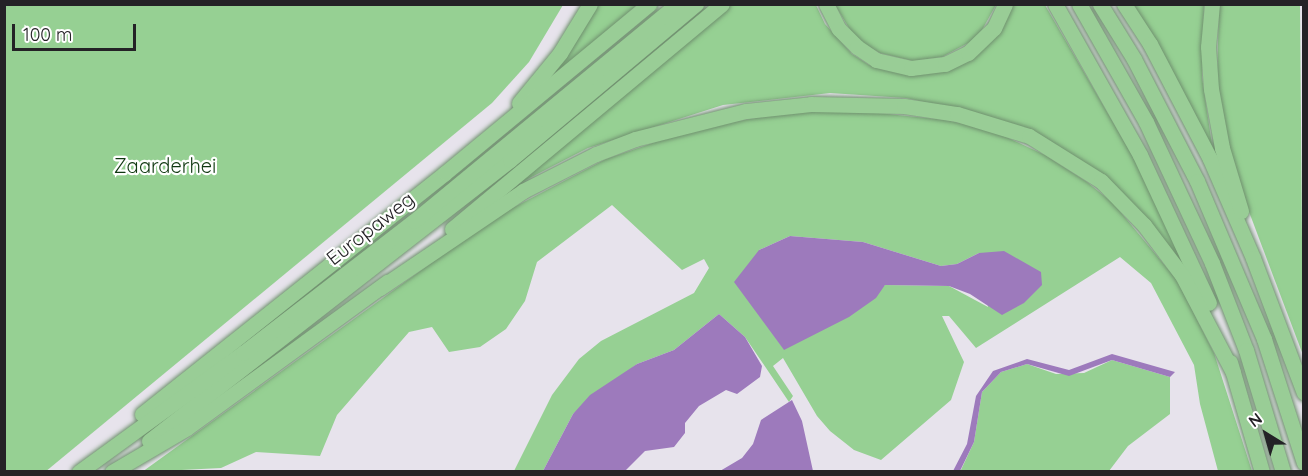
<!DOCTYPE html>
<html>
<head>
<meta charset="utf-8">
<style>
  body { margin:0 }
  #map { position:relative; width:1308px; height:476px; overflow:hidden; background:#e7e3ec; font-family:Quicksand,sans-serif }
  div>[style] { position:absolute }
  .green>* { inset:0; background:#96d093 }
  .water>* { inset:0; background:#9d7abc }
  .roads { filter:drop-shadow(0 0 2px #70916f) drop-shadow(0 0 2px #70916f) }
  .highway>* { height:15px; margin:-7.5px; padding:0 7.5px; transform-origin:7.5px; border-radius:7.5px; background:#99cd96 }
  span { translate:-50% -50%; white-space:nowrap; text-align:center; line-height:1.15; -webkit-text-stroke:4.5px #fff; paint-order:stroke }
  .park-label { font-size:20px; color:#0f3810 }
  .street-label { font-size:20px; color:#242226 }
  .frame { position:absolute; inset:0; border:6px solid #242226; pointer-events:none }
  .north { position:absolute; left:1236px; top:404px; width:60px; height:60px; -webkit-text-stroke:4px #fff; paint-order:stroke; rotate:323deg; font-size:16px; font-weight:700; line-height:24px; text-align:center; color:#242226 }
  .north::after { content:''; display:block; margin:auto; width:21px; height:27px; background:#242226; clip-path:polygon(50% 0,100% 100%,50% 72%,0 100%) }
  .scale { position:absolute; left:12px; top:24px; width:124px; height:27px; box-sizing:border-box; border:3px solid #242226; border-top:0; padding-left:8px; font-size:18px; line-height:21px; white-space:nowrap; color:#242226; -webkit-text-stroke:4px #fff; paint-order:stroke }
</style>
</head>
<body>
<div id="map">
  <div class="green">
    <i style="clip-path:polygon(4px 5px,5px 4px,563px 5px,529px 62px,492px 103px,45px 472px,5px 471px)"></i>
    <i style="clip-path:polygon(595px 5px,637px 5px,545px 84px,576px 42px)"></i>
    <i style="clip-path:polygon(730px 5px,816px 5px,825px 24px,852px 54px,869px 65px,904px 73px,954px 63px,1008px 5px,1045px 5px,1139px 167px,1188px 274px,1099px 176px,947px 107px,906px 98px,830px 93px,723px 105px,588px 148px,514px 186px)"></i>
    <i style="clip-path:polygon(835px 5px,996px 5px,982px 30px,970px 42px,942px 57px,913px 61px,880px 53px,865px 45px,852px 33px)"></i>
    <i style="clip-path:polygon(1133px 5px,1204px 5px,1202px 77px,1213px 152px)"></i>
    <i style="clip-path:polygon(1219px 5px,1300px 5px,1303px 355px,1234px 172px,1217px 83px)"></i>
    <i style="clip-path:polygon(evenodd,789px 112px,868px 112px,946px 120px,991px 130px,1045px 155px,1087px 182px,1113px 203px,1177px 280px,1214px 353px,1252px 471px,1218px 471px,1200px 404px,1194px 365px,1151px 283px,1120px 257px,976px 348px,949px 316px,942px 316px,964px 362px,951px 400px,881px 460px,854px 450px,830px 431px,817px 416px,783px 358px,773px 366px,793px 396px,789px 402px,745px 337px,719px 314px,674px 350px,637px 364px,573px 414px,543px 471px,514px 471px,552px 395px,579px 359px,601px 341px,694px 293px,709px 268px,704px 259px,682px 270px,612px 205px,537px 262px,525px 301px,506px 329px,480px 347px,449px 352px,432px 327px,409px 332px,337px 415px,320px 456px,256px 452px,221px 468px,142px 472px,495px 217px,606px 159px,647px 145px,688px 130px,789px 112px,790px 236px,863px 242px,941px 266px,957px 264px,979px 253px,988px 307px,949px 286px,885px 285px,784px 349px,775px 337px,759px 250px,790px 236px)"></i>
    <i style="clip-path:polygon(1112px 360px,1170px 377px,1170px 414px,1128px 446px,1109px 471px,960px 472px,974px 442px,982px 392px,1001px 372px,1027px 364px,1056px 374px,1084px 373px)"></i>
  </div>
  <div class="water">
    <i style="clip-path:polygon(790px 236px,863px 242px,941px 266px,957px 264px,979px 253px,1004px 251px,1041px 272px,1042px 285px,1024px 303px,1002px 315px,970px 294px,949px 286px,885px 285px,876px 298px,849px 317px,784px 350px,734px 282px,759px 250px)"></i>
    <i style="clip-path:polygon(719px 314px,745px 337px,762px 366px,760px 377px,737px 394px,726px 390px,699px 406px,685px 423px,685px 433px,674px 447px,645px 451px,625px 471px,543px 471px,573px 414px,590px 395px,637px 364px,674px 350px)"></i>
    <i style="clip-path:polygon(1112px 354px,1175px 372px,1170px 377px,1112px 360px,1069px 376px,1027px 364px,1001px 372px,982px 392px,974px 442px,960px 471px,953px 471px,967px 444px,976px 396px,993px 371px,1027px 359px,1069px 370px)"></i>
    <i style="clip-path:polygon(792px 400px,802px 421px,813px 471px,720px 471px,742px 458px,753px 444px,761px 420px)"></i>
  </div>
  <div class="roads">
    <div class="highway">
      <i style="left:826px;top:4px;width:28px;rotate:63deg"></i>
      <i style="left:839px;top:29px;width:25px;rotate:45deg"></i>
      <i style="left:857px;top:47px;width:23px;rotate:34deg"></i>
      <i style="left:876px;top:60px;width:36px;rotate:13deg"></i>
      <i style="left:911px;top:68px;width:34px;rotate:-7deg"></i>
      <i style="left:945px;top:64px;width:25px;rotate:-26deg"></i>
      <i style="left:968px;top:53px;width:36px;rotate:-44deg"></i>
      <i style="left:994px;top:28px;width:26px;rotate:-65deg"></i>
      <i style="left:1055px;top:4px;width:173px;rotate:60.6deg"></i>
      <i style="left:1140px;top:155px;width:163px;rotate:65deg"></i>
      <i style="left:1079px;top:4px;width:136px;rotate:60.4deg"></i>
      <i style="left:1146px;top:122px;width:156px;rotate:64.9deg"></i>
      <i style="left:1212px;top:263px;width:93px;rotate:68.7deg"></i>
      <i style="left:1246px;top:350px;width:127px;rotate:73.1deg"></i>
      <i style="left:1100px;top:4px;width:65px;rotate:58.3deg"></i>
      <i style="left:1134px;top:59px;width:137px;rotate:62.7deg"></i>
      <i style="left:1197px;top:181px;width:172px;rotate:67deg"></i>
      <i style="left:1264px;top:339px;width:130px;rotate:72.1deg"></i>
      <i style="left:1124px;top:4px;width:48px;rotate:57deg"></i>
      <i style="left:1150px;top:44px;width:130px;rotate:62.4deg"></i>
      <i style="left:1210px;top:159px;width:108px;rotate:66.5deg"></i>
      <i style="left:1253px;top:258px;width:144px;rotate:69.3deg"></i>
      <i style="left:1212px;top:4px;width:43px;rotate:95.3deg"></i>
      <i style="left:1208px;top:47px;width:42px;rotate:85.9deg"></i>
      <i style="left:1211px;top:89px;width:60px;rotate:79.4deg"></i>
      <i style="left:1222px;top:148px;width:66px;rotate:73.2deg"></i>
      <i style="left:519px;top:103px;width:65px;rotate:-50.6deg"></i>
      <i style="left:560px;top:53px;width:57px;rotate:-58.5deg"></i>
      <i style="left:452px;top:229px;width:351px;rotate:-39.8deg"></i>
      <i style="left:380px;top:288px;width:173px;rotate:-34.1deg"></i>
      <i style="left:523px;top:191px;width:82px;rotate:-26.9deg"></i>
      <i style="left:596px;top:154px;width:42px;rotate:-21deg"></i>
      <i style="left:635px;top:139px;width:114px;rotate:-14.2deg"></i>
      <i style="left:746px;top:111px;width:65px;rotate:-6.1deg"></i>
      <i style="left:811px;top:104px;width:93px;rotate:1.2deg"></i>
      <i style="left:904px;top:106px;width:54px;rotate:8.6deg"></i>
      <i style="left:957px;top:114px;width:75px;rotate:17deg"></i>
      <i style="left:1029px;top:136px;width:85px;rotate:32deg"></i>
      <i style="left:1101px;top:181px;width:62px;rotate:45.7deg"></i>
      <i style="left:1144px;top:225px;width:63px;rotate:52.8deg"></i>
      <i style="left:1182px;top:275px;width:110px;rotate:62.3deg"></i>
      <i style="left:1230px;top:362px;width:115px;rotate:73.8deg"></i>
      <i style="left:142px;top:414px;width:387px;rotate:-38.5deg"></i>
      <i style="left:445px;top:173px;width:265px;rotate:-39.6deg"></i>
      <i style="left:149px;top:441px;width:457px;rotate:-37.9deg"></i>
      <i style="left:510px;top:160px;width:243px;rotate:-40deg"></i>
      <i style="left:79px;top:472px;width:203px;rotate:-36deg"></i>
      <i style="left:243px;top:353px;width:216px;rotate:-37.7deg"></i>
      <i style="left:414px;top:221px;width:341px;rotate:-39.5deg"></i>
      <i style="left:112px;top:472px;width:87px;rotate:-30.4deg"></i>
      <i style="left:187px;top:428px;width:248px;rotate:-36.1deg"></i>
    </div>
  </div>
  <div class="park-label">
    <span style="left:165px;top:165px">Zaarderhei</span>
  </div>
  <div class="street-label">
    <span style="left:370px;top:228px;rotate:-38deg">Europaweg</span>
  </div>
  <div class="frame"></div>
  <div class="north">N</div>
  <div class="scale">100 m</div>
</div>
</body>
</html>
